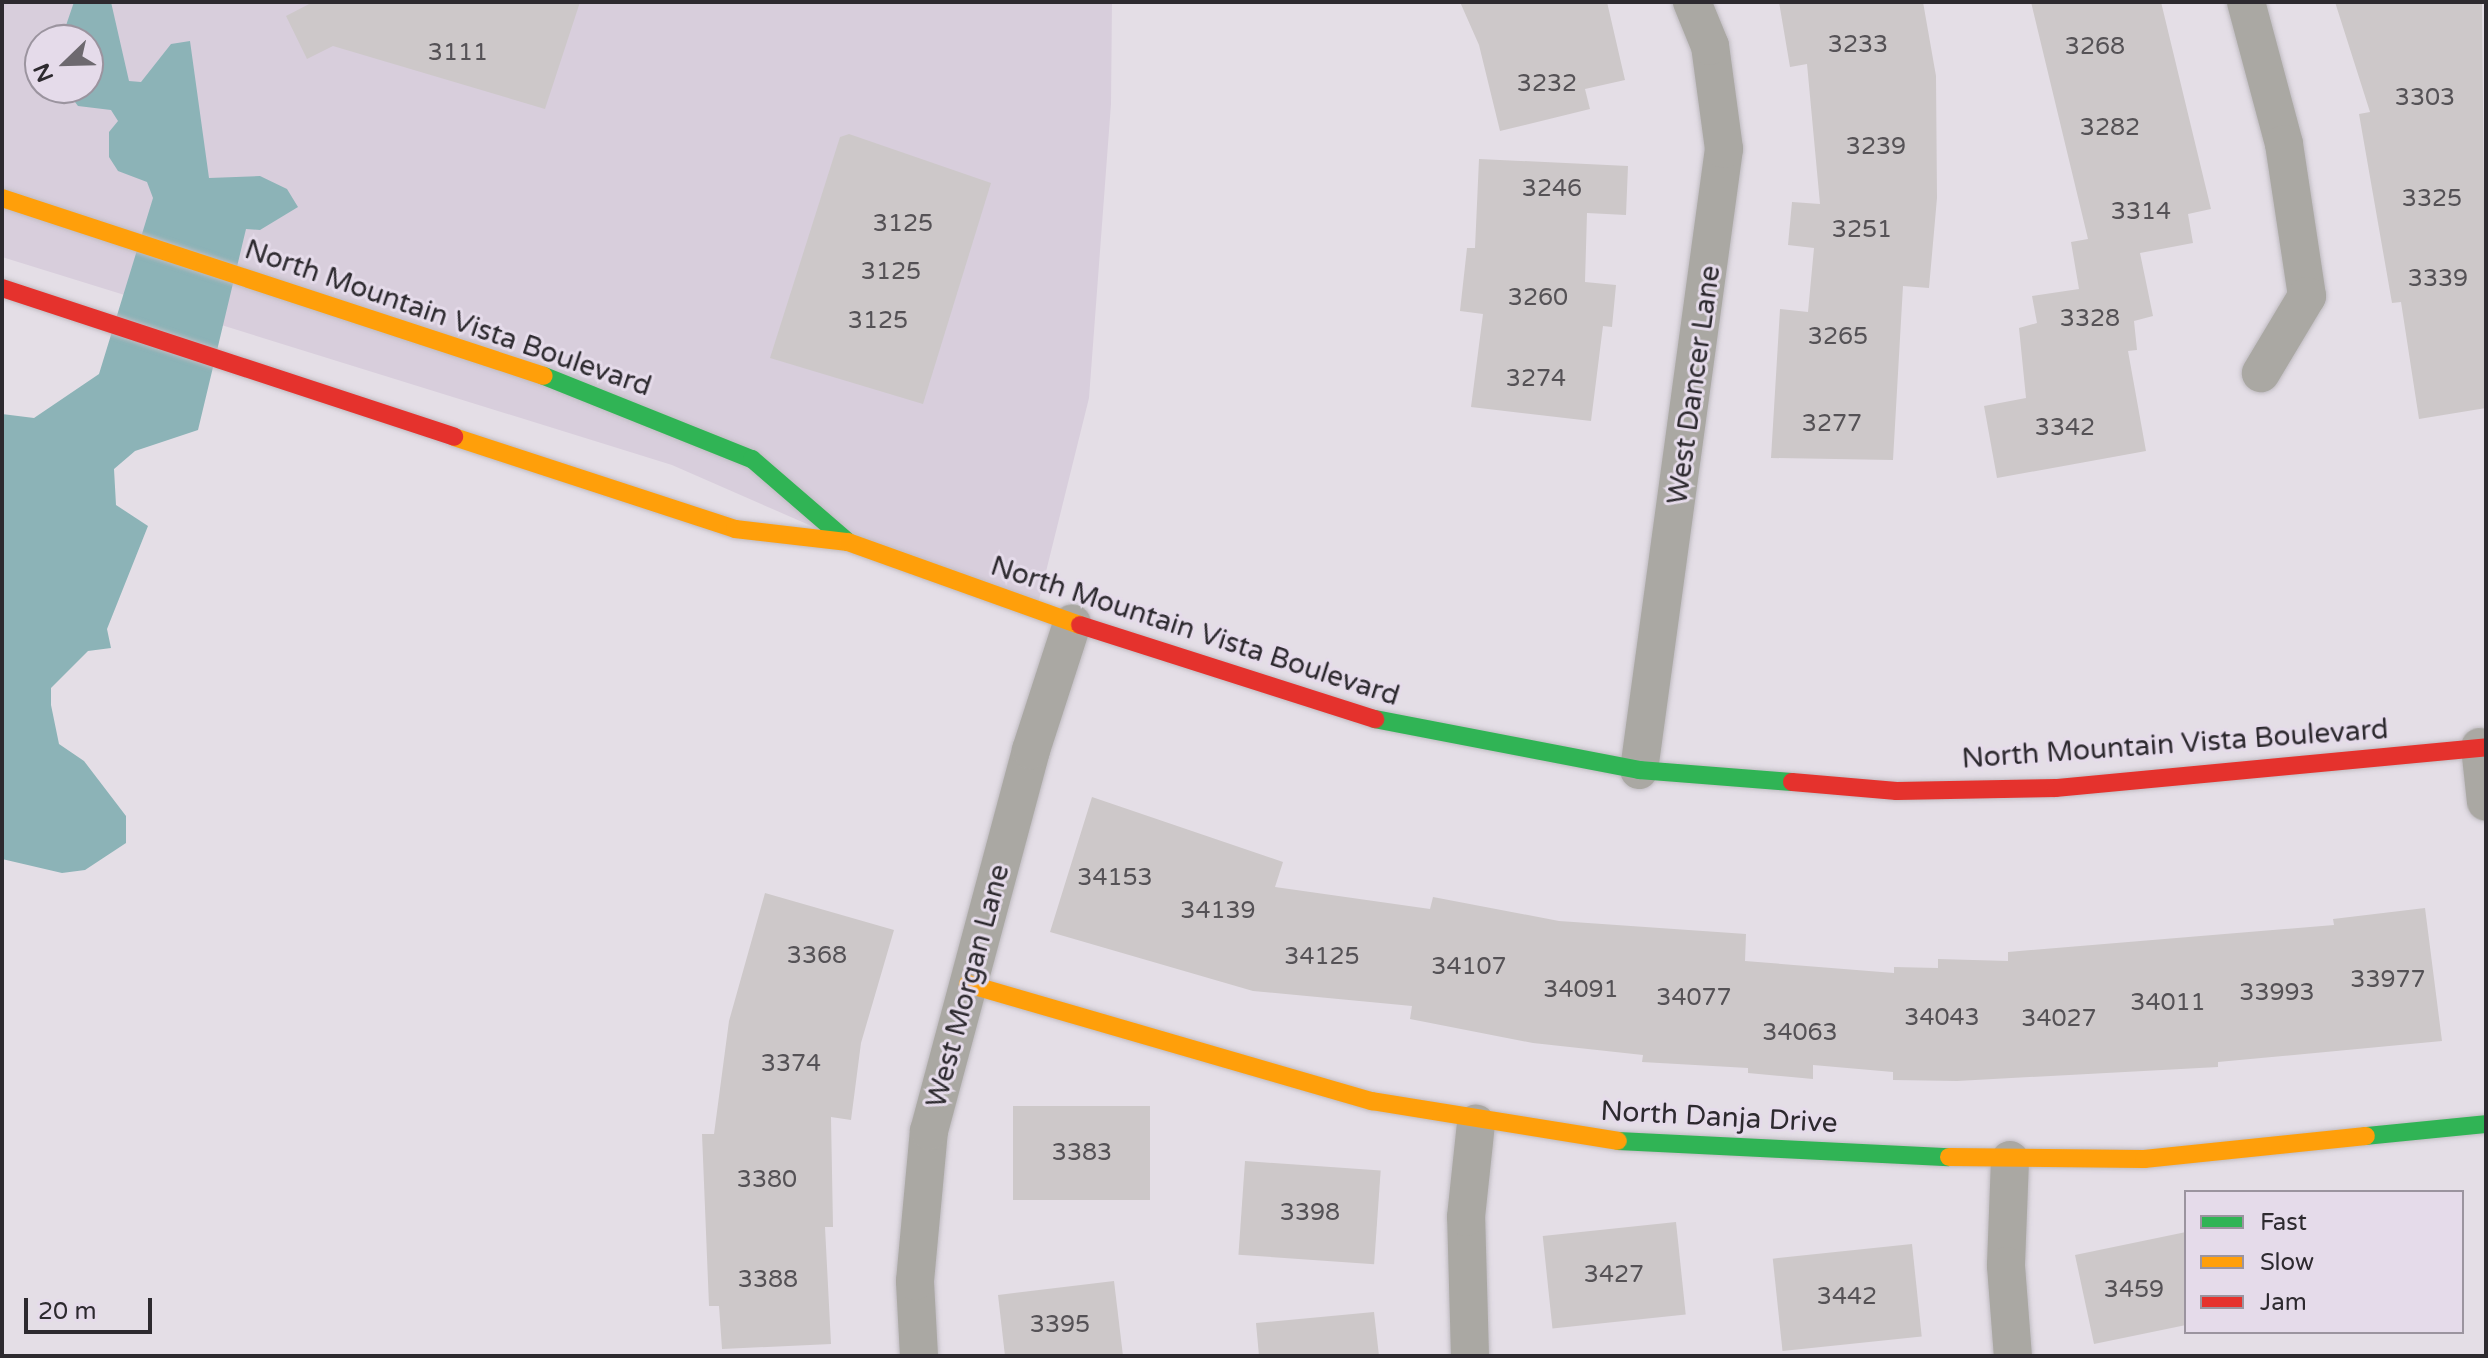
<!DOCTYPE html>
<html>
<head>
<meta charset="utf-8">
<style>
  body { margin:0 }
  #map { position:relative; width:2488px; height:1358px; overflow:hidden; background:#e4dee6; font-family:"Varela Round",sans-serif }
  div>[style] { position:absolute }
  .built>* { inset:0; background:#d8cedc }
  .water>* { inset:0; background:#8cb3b7 }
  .building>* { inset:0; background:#cdc8c9; transform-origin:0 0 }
  .roads { filter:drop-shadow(0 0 2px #bfbbc1) drop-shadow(0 0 2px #bfbbc1) }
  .street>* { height:38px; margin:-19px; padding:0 19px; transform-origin:19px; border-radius:19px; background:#aaa8a3 }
  .fast>* { height:18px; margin:-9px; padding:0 9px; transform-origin:9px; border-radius:9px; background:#30b455 }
  .slow>* { height:18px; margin:-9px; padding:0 9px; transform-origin:9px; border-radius:9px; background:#ff9f0a }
  .jam>* { height:18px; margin:-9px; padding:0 9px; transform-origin:9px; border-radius:9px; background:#e5322d }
  span { translate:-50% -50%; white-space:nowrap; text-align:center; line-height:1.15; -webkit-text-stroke:6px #e5dbea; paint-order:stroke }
  .number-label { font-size:24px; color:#555256 }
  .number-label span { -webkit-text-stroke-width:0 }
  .street-label { font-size:28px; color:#2d2a2f }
  .frame { position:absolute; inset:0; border:4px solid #2d2a2f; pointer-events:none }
  .legend { position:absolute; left:2184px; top:1190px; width:280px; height:144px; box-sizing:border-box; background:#e5dbea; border:2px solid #9b949f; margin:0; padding:10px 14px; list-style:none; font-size:24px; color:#2d2a2f }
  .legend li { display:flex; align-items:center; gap:16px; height:40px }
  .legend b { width:40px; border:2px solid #9b949f }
  .north { position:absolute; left:24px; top:24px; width:80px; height:80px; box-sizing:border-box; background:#e5dbea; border:2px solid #9b949f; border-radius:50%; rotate:247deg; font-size:22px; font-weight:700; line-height:32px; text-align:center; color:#2d2a2f }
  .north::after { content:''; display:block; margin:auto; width:28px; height:36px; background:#6d696f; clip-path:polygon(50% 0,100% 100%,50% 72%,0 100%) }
  .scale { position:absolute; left:24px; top:1298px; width:128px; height:36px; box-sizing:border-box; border:4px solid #2d2a2f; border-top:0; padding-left:10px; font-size:24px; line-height:28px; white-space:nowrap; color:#2d2a2f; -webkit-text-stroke:6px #e5dbea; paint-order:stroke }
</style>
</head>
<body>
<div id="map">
  <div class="built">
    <i style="clip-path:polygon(evenodd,2px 2px,1112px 2px,1111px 104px,1089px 398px,1036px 612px,848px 542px,672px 465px,2px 257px,2px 2px,40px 40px,88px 40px,88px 88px,40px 88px,40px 40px)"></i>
  </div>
  <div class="water">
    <i style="clip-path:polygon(74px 2px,111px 2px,129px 81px,141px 82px,171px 44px,190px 41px,209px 178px,260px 176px,287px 189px,298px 207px,260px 230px,246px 229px,198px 430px,135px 451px,114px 469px,116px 505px,148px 526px,107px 629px,111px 648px,88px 651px,51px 688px,51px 705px,59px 744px,84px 761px,126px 816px,126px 843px,85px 870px,62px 873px,2px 859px,2px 414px,34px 418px,99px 374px,153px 198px,147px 182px,118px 171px,109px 157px,109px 132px,118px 121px,111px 110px,78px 106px,69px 94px,68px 88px,88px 88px,88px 40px,61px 40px)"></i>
  </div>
  <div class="building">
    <i style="clip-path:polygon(313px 2px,580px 2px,545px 109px,333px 46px,307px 59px,286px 16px)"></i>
    <i style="clip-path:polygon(1460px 2px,1607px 2px,1625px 80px,1585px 89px,1590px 109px,1500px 131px,1479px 45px)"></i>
    <i style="clip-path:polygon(1779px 2px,1923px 2px,1936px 76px,1937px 198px,1929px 288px,1903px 286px,1893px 460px,1771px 458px,1780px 309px,1808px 312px,1814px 248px,1788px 245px,1792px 202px,1820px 204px,1807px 64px,1790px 67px)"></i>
    <i style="clip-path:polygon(2031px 2px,2161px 2px,2211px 209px,2188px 214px,2193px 243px,2140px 253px,2153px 316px,2134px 321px,2137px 350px,2128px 351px,2146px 451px,1997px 478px,1984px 406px,2026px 398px,2019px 328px,2037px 323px,2032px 296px,2079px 289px,2071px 242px,2088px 239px)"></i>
    <i style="clip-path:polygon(2335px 2px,2482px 2px,2486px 408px,2419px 419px,2401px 302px,2392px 303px,2359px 114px,2370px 112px)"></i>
    <i style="clip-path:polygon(849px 134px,991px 183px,923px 404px,770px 358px,840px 137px)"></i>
    <i style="clip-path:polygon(1479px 159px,1628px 166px,1626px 215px,1587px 213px,1585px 282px,1616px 285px,1612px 327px,1603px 326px,1591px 421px,1471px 407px,1483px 314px,1460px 311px,1467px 248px,1475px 248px)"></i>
    <i style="clip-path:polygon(1092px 797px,1283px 862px,1275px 887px,1430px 909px,1433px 897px,1559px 921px,1746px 934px,1745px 961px,1894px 973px,1894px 967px,1938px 968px,1938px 959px,2008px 961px,2008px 952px,2334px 925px,2333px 919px,2425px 908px,2442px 1041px,2218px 1062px,2218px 1067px,1957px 1081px,1893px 1080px,1893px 1072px,1813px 1065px,1813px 1079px,1748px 1073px,1748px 1068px,1642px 1062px,1643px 1055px,1533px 1043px,1410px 1019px,1412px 1006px,1253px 991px,1050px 932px)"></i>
    <i style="clip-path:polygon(765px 893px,894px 930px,861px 1043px,851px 1120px,831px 1117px,833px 1227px,825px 1227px,831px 1344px,722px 1349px,719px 1306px,709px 1306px,702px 1134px,714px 1134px,729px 1021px)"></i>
    <i style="left:1013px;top:1106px;width:137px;height:94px"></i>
    <i style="left:1245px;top:1161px;width:136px;height:94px;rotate:4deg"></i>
    <i style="left:1676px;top:1222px;width:93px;height:134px;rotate:84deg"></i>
    <i style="clip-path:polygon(2186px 1232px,2186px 1325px,2094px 1344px,2075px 1255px)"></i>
    <i style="left:1912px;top:1244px;width:93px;height:140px;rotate:84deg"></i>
    <i style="clip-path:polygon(1114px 1281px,1123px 1356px,1005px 1356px,998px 1295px)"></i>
    <i style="clip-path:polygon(1374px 1312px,1379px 1356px,1259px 1356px,1256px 1323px)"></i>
  </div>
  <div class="roads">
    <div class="street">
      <i style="left:2246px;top:2px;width:147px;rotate:75deg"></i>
      <i style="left:2284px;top:144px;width:154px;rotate:81.4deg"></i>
      <i style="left:2307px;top:296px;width:90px;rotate:120.9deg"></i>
      <i style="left:2480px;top:747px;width:55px;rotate:83.8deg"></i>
      <i style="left:1639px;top:770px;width:627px;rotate:-82.21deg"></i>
      <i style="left:1724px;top:149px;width:104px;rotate:-97.7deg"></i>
      <i style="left:1710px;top:46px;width:48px;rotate:-112.2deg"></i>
      <i style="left:2010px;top:1160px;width:106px;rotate:92.2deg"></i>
      <i style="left:2006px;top:1266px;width:90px;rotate:85.6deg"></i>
      <i style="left:919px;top:1356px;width:75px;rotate:-93.1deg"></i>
      <i style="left:915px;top:1281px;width:151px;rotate:-84.7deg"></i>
      <i style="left:929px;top:1131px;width:394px;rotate:-75deg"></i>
      <i style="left:1031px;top:750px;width:133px;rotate:-72deg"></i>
      <i style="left:1470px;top:1356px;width:139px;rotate:-91.6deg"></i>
      <i style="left:1466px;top:1217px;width:94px;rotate:-83.9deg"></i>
    </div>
    <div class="fast">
      <i style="left:544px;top:376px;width:224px;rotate:21.8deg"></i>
      <i style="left:752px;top:459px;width:127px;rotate:40.8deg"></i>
      <i style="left:1375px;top:719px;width:269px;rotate:10.9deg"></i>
      <i style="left:1639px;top:770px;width:153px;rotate:4.5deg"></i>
      <i style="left:2366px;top:1136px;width:121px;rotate:-5.7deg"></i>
      <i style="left:1618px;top:1141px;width:331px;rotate:2.8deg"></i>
    </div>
    <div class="slow">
      <i style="left:2px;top:198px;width:570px;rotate:18.18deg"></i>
      <i style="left:454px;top:437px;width:296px;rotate:18.1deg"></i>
      <i style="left:735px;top:529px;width:114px;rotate:6.6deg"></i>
      <i style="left:848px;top:542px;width:246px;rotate:19.7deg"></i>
      <i style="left:968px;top:984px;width:421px;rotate:16.2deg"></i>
      <i style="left:1372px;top:1101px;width:249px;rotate:9.2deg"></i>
      <i style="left:1949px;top:1157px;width:195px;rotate:0.6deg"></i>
      <i style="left:2144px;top:1159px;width:223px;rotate:-5.9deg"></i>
    </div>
    <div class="jam">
      <i style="left:2px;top:288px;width:476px;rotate:18.2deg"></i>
      <i style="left:1080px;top:625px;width:310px;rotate:17.7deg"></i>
      <i style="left:1792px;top:782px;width:105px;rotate:4.9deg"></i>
      <i style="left:1897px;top:791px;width:159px;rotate:-1.1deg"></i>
      <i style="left:2056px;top:788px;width:432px;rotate:-5.4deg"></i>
    </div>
  </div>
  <div class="number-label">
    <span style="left:1858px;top:45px">3233</span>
    <span style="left:2095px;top:47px">3268</span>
    <span style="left:458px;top:53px">3111</span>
    <span style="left:1547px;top:84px">3232</span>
    <span style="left:2425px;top:98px">3303</span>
    <span style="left:2110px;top:128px">3282</span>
    <span style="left:1876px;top:147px">3239</span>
    <span style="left:1552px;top:189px">3246</span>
    <span style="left:2432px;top:199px">3325</span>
    <span style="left:2141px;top:212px">3314</span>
    <span style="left:903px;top:224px">3125</span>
    <span style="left:1862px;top:230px">3251</span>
    <span style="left:891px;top:272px">3125</span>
    <span style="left:2438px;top:279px">3339</span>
    <span style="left:1538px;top:298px">3260</span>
    <span style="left:2090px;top:319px">3328</span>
    <span style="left:878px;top:321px">3125</span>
    <span style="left:1838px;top:337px">3265</span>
    <span style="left:1536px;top:379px">3274</span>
    <span style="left:1832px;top:424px">3277</span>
    <span style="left:2065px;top:428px">3342</span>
    <span style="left:1115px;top:878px">34153</span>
    <span style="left:1218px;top:911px">34139</span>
    <span style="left:817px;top:956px">3368</span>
    <span style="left:1322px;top:957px">34125</span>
    <span style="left:1469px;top:967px">34107</span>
    <span style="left:2388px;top:980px">33977</span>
    <span style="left:1581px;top:990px">34091</span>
    <span style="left:2277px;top:993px">33993</span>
    <span style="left:1694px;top:998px">34077</span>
    <span style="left:2168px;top:1003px">34011</span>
    <span style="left:1942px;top:1018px">34043</span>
    <span style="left:2059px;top:1019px">34027</span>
    <span style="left:1800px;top:1033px">34063</span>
    <span style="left:791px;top:1064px">3374</span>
    <span style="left:1082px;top:1153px">3383</span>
    <span style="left:767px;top:1180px">3380</span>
    <span style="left:1310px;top:1213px">3398</span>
    <span style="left:1614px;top:1275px">3427</span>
    <span style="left:768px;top:1280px">3388</span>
    <span style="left:2134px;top:1290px">3459</span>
    <span style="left:1847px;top:1297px">3442</span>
    <span style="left:1060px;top:1325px">3395</span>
  </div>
  <div class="street-label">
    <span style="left:448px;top:318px;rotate:19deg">North Mountain Vista Boulevard</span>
    <span style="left:1694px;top:385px;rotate:-82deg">West Dancer Lane</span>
    <span style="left:1195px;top:631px;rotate:18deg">North Mountain Vista Boulevard</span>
    <span style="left:2175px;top:744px;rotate:-4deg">North Mountain Vista Boulevard</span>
    <span style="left:968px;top:986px;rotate:-75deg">West Morgan Lane</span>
    <span style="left:1719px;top:1117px;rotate:3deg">North Danja Drive</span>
  </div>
  <div class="frame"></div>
  <ul class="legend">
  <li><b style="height:10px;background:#30b455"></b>Fast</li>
  <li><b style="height:10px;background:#ff9f0a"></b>Slow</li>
  <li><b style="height:10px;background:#e5322d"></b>Jam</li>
  </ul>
  <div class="north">N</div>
  <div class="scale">20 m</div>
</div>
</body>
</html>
